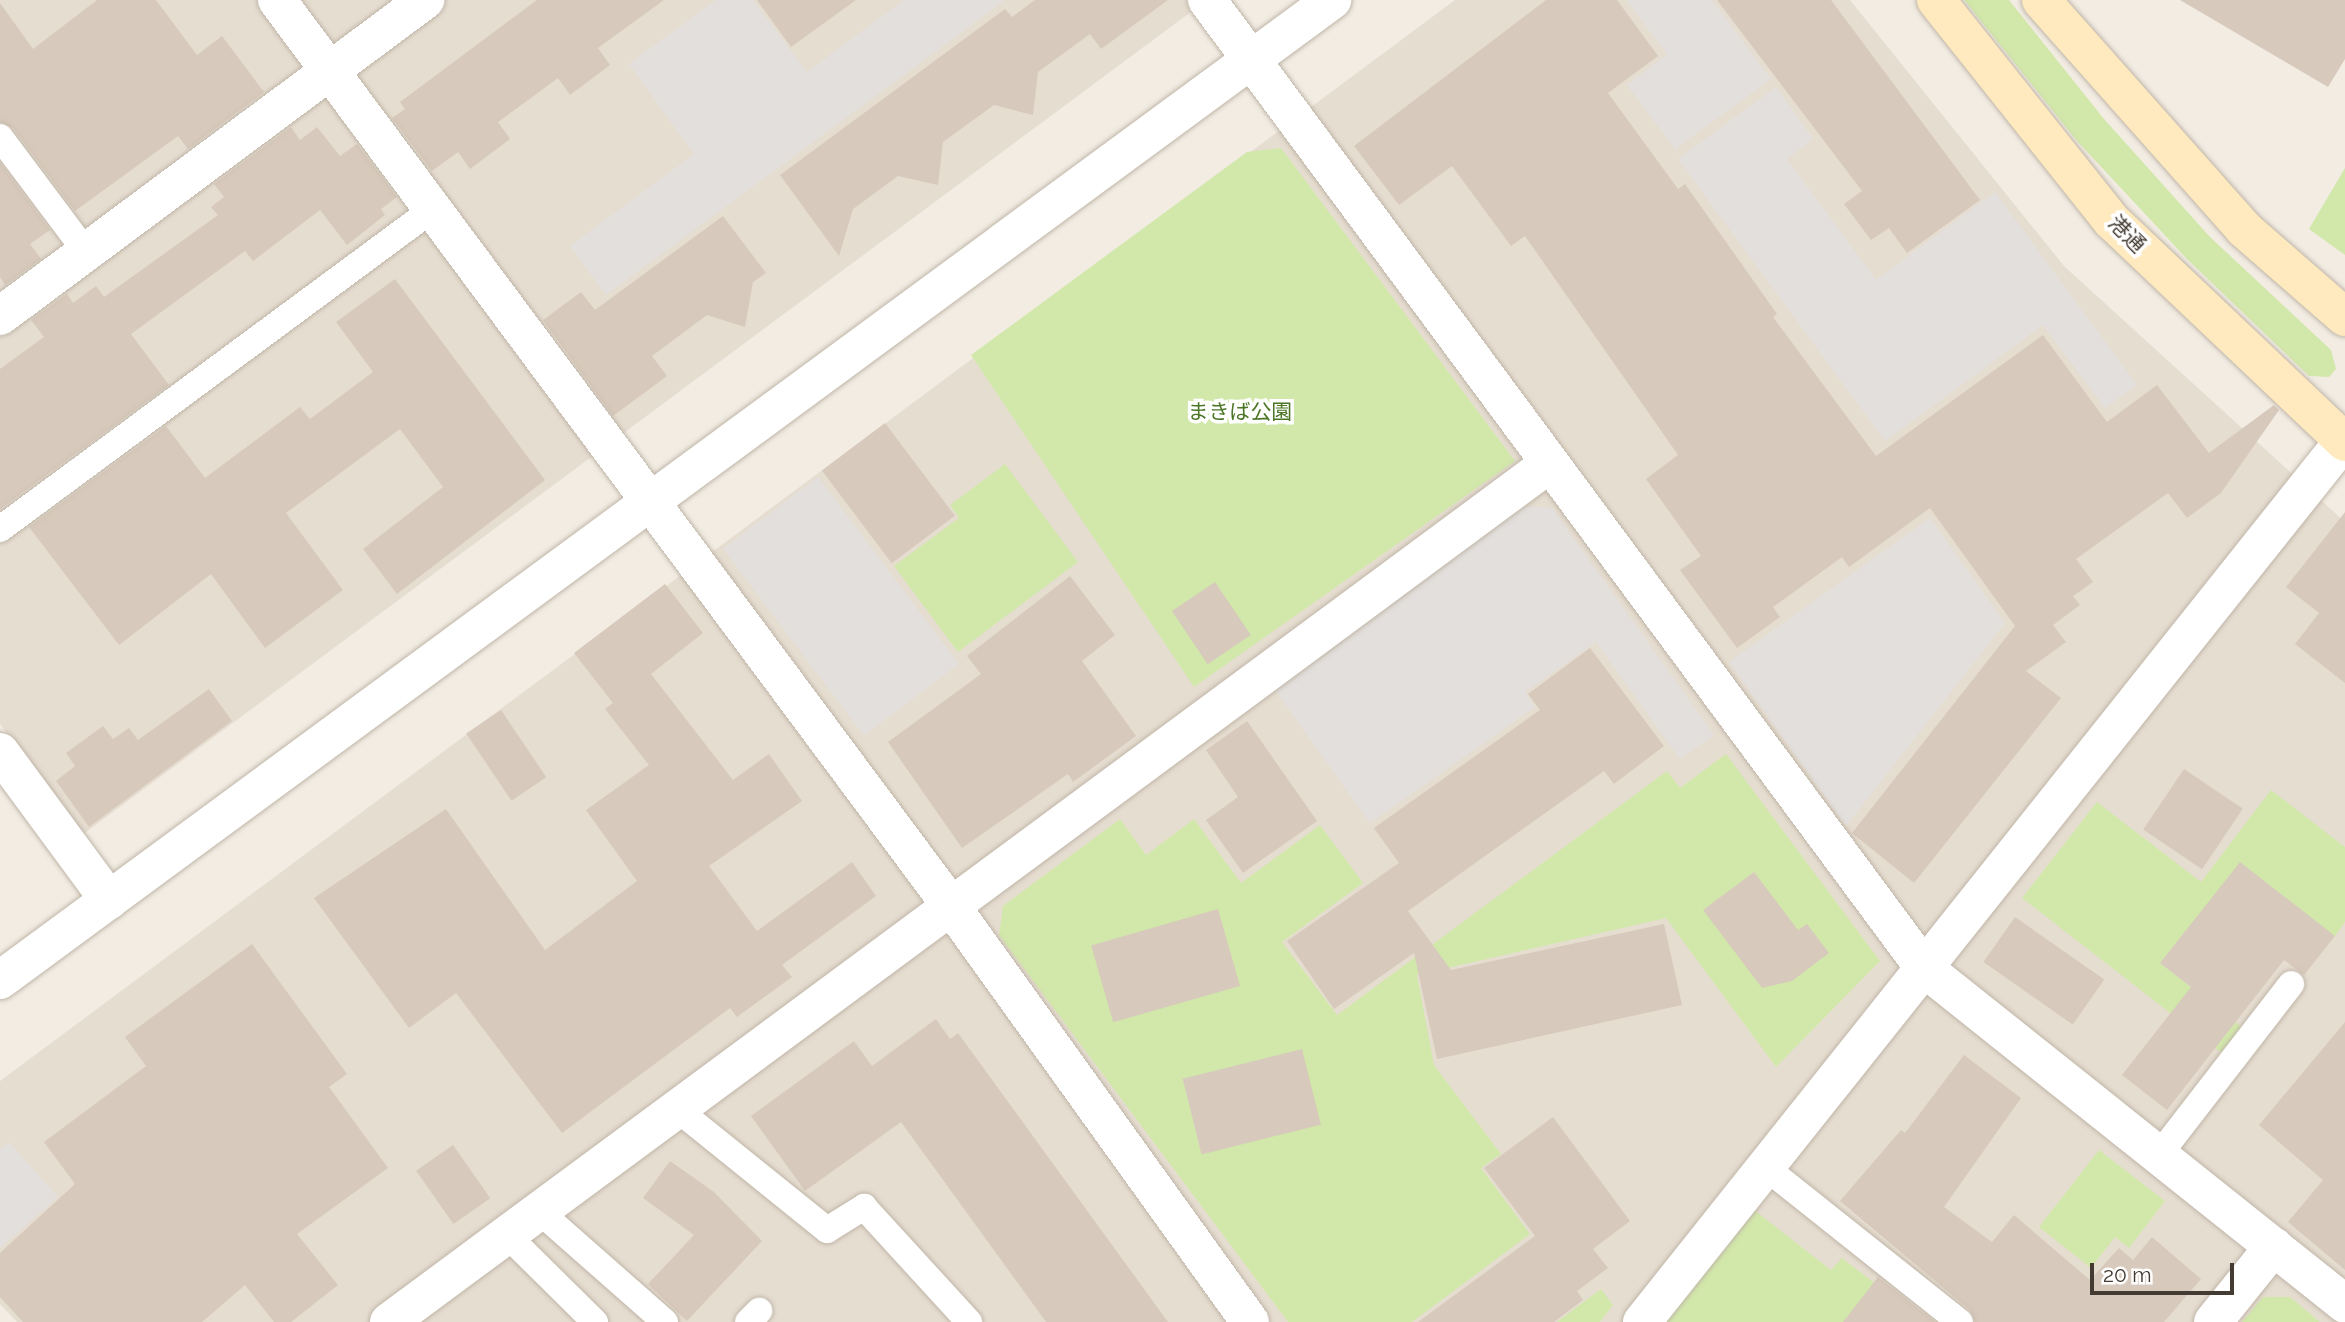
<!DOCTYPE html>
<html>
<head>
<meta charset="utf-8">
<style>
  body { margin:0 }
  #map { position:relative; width:2345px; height:1322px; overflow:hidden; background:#f2ece3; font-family:Raleway,"Noto Sans JP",sans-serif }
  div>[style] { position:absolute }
  .residential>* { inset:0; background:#e6ddd1 }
  .green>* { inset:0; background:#d2e8aa }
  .parking>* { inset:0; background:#e2dfdc; transform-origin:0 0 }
  .building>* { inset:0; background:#d7c9bb; transform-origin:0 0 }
  .roads { filter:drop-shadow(0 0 2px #c0b6a8) drop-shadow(0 0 2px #c0b6a8) }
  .lane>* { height:26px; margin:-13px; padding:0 13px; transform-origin:13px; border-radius:13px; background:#fff }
  .street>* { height:38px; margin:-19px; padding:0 19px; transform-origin:19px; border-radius:19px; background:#fff }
  .secondary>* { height:38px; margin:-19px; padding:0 19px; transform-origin:19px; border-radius:19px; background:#ffeac0 }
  span { translate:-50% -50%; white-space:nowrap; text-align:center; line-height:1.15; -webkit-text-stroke:7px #fff; paint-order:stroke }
  .street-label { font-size:21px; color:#443c33 }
  .park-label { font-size:21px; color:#4c7626 }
  .scale { position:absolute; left:2090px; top:1263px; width:144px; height:32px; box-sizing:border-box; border:4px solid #443c33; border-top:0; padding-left:9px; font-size:21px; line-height:24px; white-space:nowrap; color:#443c33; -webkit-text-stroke:5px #fff; paint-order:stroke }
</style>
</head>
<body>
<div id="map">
  <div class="residential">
    <i style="clip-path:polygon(0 0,1207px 0,82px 835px,0 724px)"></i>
    <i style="clip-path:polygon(1455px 0,1850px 0,2064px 266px,2345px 522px,2345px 1322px,17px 1322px,0 1304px,0 1081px)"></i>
  </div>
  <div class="green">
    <i style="clip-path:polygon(1964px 0,2009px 0,2104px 119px,2210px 237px,2331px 350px,2336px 369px,2329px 377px,2309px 376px,2187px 259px,2077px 141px)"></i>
    <i style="clip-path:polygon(1281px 148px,1515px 461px,1194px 687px,971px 355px,1247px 152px)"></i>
    <i style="clip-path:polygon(2345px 168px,2345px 255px,2309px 229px)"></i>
    <i style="clip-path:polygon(1005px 464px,1078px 562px,958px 652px,894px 566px,959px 518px,950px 505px)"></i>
    <i style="clip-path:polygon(1726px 754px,1880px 961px,1776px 1067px,1666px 918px,1417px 975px,1434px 1065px,1501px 1154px,1481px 1168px,1530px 1234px,1412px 1322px,1288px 1322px,999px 935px,1003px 906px,1120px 819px,1146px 855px,1194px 819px,1241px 883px,1320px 825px,1363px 883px,1282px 942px,1337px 1015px,1667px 771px,1680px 788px)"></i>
    <i style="clip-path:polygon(2271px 790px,2345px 847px,2345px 922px,2335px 936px,2201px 912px,2160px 963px,2243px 1028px,2223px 1054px,2022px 898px,2097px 802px,2201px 882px)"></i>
    <i style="clip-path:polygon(2099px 1150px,2165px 1201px,2129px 1248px,2115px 1237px,2091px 1268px,2039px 1227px)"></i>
    <i style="clip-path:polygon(1754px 1210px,1831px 1270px,1842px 1258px,1925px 1322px,1666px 1322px)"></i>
    <i style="clip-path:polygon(1601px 1289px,1613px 1305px,1600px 1322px,1557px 1322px)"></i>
    <i style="clip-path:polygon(2263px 1297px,2290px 1297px,2320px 1322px,2242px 1322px)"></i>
  </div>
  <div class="parking">
    <i style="clip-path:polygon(716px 0,753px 0,807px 72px,904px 0,1005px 0,606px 295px,570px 246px,694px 154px,629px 64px)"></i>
    <i style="clip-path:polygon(1626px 0,1712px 0,1771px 79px,1675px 149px,1627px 85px,1667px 54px)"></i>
    <i style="clip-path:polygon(1776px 87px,1813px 139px,1787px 159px,1876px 280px,1995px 192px,2137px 385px,2105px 408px,2043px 325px,1885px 441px,1678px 159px)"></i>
    <i style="left:818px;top:477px;width:234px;height:119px;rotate:53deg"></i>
    <i style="clip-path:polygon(1521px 506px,1552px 508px,1714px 735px,1680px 759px,1596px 642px,1525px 692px,1535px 707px,1370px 823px,1270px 683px)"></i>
    <i style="clip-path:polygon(1930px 518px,2005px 623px,1846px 826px,1729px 662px)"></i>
    <i style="clip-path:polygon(9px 1142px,58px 1197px,0 1248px,0 1150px)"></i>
  </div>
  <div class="building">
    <i style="clip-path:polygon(97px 0,156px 0,197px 55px,222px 36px,264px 92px,188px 149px,178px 136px,75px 211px,13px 128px,0 122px,0 3px,33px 49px)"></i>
    <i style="clip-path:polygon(537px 0,664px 0,598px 48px,610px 65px,570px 95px,558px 78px,498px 122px,510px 139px,470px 169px,458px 152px,432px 171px,392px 118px,405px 109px,400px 102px)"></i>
    <i style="clip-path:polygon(757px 0,856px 0,791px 47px)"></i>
    <i style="clip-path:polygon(1035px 0,1168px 0,1101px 49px,1090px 34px,1038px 72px,1033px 115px,994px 105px,943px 142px,938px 185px,898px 176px,853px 209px,839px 256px,780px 175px,1005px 9px,1012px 17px)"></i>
    <i style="clip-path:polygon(1546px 0,1617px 0,1658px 56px,1608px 93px,1678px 189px,1685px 184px,1777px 314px,1773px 317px,1876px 456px,2043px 335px,2107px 422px,2157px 385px,2209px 453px,2274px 405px,2279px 410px,2221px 493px,2187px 518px,2168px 493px,2076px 559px,2093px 582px,2073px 596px,2080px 605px,2053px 625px,2066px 642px,2026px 671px,2061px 698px,1914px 883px,1852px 833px,2015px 626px,1930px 508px,1849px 567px,1842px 557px,1773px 607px,1780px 617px,1737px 648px,1680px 570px,1701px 556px,1646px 479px,1678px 455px,1525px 236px,1511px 246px,1452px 166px,1399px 205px,1354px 146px)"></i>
    <i style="clip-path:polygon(1717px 0,1831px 0,1980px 200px,1907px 253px,1889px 228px,1871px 240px,1844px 204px,1862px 191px)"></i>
    <i style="clip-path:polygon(2180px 0,2345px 0,2345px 59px,2328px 87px)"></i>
    <i style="clip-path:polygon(291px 127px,300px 140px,317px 127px,340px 156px,357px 144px,397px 197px,381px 209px,385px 215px,347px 245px,320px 210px,253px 261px,245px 251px,131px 334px,169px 385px,0 509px,0 369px,44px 337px,31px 320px,67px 294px,73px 303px,96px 286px,104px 297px,218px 215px,211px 207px,224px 197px,214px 184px)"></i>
    <i style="clip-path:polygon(0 163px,50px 230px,30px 244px,41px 259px,5px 285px,0 277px)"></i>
    <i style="clip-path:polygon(723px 216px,766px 273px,753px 282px,745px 327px,707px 315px,652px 356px,667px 376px,613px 416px,543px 320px,581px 292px,595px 310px)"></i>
    <i style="clip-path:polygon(395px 279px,545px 480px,397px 594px,363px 549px,443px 487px,400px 429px,286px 513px,343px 590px,265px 648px,211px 574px,119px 645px,29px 527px,166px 426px,205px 478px,300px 407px,310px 419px,373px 372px,336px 322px)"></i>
    <i style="left:885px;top:423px;width:116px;height:79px;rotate:53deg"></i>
    <i style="clip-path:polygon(2345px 512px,2345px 683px,2295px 644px,2319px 613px,2286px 587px)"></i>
    <i style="clip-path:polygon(1070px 576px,1115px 635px,1082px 661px,1136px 736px,1073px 782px,1068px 774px,962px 848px,888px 742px,981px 674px,967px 656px)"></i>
    <i style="left:1215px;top:582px;width:64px;height:52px;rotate:56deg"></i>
    <i style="clip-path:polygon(665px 584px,703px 633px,651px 674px,733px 780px,769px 754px,802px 801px,709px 866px,757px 931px,852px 862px,876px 896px,782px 965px,792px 977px,737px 1017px,730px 1008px,562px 1133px,456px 993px,409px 1028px,314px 898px,446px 809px,545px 950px,637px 881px,586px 810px,649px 765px,605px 709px,613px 703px,574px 653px)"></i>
    <i style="clip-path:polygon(1590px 648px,1664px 746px,1614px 784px,1604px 771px,1408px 911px,1451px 970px,1664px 924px,1682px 1005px,1437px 1059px,1414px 953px,1334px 1009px,1287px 941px,1399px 863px,1374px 828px,1540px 710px,1528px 694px)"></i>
    <i style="clip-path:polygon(209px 689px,232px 721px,89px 827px,56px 781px,75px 766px,66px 753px,103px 726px,113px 739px,129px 728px,138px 740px)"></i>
    <i style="left:501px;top:710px;width:81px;height:42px;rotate:56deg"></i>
    <i style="clip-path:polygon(1247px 721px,1317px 821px,1243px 873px,1206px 820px,1238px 797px,1206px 750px)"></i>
    <i style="left:2184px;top:769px;width:71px;height:73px;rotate:34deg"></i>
    <i style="clip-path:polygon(2240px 862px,2335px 936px,2304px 975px,2284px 960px,2167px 1110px,2122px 1075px,2191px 987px,2160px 963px)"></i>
    <i style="clip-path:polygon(1754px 872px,1798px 930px,1807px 924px,1829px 953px,1792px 981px,1762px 988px,1703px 910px)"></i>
    <i style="left:1218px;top:909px;width:80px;height:132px;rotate:74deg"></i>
    <i style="left:2015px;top:917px;width:109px;height:55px;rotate:35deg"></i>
    <i style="clip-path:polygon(252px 944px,347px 1074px,329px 1087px,388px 1168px,297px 1234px,338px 1285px,291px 1322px,274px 1322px,245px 1285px,202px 1322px,23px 1322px,0 1297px,0 1253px,75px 1184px,44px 1142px,146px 1066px,125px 1037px)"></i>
    <i style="clip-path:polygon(936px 1019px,950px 1039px,958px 1033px,1168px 1322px,1046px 1322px,901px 1122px,805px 1191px,751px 1116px,854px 1041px,872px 1066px)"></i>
    <i style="clip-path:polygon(2345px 1022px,2345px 1270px,2288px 1222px,2323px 1180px,2259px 1125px)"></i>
    <i style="left:1302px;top:1049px;width:78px;height:123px;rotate:76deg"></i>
    <i style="clip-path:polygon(1964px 1055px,2021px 1098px,1944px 1207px,1992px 1242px,2014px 1215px,2090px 1280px,2119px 1248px,2133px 1260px,2152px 1237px,2201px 1279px,2164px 1322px,1975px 1322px,1970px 1310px,1840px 1201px,1901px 1130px,1905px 1133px)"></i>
    <i style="clip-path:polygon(1553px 1117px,1630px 1221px,1593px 1249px,1608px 1268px,1577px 1291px,1583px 1300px,1554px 1322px,1418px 1322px,1535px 1236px,1484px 1168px)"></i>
    <i style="left:453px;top:1145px;width:65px;height:45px;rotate:55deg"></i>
    <i style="clip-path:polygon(670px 1161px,714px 1192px,762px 1241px,687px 1321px,648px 1284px,694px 1235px,643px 1198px)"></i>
    <i style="clip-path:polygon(1878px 1277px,1935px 1322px,1843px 1322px)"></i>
  </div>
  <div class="roads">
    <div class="lane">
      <i style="left:0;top:137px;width:144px;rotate:53.2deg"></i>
      <i style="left:0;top:529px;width:538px;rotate:-36.47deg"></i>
      <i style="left:677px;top:1109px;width:193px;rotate:38.9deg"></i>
      <i style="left:827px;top:1230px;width:44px;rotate:-31.9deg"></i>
      <i style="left:864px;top:1207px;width:156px;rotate:47.6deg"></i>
      <i style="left:2159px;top:1155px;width:216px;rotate:-52.3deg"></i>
      <i style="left:1765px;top:1167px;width:249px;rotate:38.5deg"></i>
      <i style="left:539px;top:1211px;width:168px;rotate:41.4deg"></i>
      <i style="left:507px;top:1235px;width:124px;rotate:44.7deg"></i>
      <i style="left:748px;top:1322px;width:16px;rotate:-45deg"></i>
    </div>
    <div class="street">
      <i style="left:277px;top:0;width:1129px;rotate:53.35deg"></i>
      <i style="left:951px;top:906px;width:512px;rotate:54.29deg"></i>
      <i style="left:1207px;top:0;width:1205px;rotate:53.47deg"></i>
      <i style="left:1924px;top:968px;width:539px;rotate:38.59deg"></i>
      <i style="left:0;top:316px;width:530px;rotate:-36.63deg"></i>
      <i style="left:0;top:752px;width:184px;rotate:53.6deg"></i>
      <i style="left:0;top:980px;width:1654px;rotate:-36.34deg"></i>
      <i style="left:389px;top:1322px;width:1443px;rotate:-36.49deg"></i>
      <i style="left:1642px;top:1322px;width:1129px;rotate:-51.47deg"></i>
      <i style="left:2213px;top:1322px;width:97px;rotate:-51.2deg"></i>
    </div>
    <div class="secondary">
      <i style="left:1936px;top:0;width:283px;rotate:51.5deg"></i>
      <i style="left:2112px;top:221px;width:321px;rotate:43.5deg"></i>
      <i style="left:2041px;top:0;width:306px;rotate:48.4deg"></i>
      <i style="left:2244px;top:229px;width:134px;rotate:41.1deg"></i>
    </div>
  </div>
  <div class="street-label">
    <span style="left:2127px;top:234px;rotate:45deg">港通</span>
  </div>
  <div class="park-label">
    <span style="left:1240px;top:412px">まきば公園</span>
  </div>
  <div class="scale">20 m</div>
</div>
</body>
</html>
